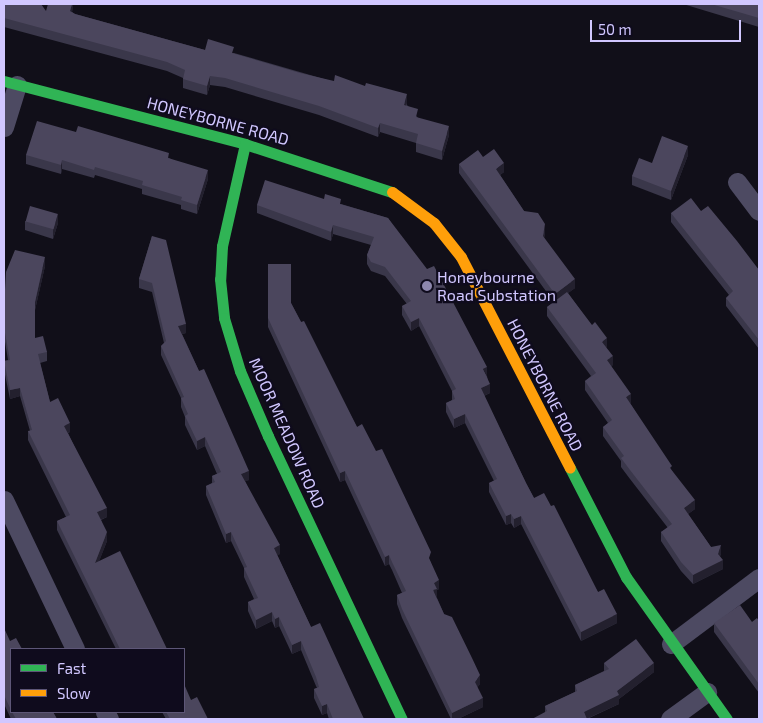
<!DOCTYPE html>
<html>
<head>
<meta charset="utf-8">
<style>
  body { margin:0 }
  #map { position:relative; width:763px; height:723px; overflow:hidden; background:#110f19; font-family:"Exo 2",sans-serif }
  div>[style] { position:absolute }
  .street>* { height:19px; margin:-9.5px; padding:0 9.5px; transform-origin:9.5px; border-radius:9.5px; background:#4d4a62 }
  .fast>* { height:11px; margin:-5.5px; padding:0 5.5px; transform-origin:5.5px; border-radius:5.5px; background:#30b455 }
  .slow>* { height:11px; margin:-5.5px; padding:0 5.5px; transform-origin:5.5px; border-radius:5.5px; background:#ff9f0a }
  .wall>* { inset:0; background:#3a374a }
  .shaded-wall>* { inset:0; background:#23202e }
  .building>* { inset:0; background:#4b465d; transform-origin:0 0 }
  .dots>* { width:14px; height:14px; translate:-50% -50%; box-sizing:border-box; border:2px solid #0f0b1d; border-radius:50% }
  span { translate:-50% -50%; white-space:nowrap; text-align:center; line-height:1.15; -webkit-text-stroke:4.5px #0f0b1d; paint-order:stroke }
  .street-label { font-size:16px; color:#d1c7ff }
  .poi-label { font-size:16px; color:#d1c7ff }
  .left { translate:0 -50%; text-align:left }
  .frame { position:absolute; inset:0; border:5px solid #d1c7ff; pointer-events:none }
  .legend { position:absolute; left:10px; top:648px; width:175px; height:65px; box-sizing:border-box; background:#0f0b1d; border:1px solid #5d5677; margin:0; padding:6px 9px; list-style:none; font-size:15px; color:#d1c7ff }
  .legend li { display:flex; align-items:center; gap:10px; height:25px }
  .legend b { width:25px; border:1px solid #5d5677 }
  .scale { position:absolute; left:590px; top:20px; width:151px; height:22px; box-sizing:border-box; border:2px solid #d1c7ff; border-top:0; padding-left:6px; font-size:15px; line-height:18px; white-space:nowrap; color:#d1c7ff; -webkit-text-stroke:4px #0f0b1d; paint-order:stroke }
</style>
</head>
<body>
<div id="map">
  <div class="street">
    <i style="left:4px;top:127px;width:44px;rotate:-72.8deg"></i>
    <i style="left:737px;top:182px;width:36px;rotate:53deg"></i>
    <i style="left:4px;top:500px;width:165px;rotate:64.5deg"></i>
    <i style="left:671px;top:644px;width:110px;rotate:-36.9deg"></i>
    <i style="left:105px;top:712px;width:8px;rotate:60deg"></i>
    <i style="left:670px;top:719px;width:46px;rotate:-36.1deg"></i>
  </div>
  <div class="fast">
    <i style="left:4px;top:81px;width:249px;rotate:14.6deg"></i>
    <i style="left:245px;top:144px;width:155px;rotate:18.1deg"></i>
    <i style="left:245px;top:144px;width:105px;rotate:102.7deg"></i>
    <i style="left:222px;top:246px;width:33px;rotate:93deg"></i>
    <i style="left:220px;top:279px;width:39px;rotate:84deg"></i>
    <i style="left:224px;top:318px;width:55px;rotate:73.2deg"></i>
    <i style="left:240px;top:371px;width:71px;rotate:66.7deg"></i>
    <i style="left:268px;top:436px;width:313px;rotate:64.7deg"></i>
    <i style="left:570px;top:468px;width:123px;rotate:62.8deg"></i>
    <i style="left:626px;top:577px;width:174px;rotate:54.6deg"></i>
  </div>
  <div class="slow">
    <i style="left:392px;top:192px;width:52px;rotate:36.4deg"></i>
    <i style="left:434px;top:223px;width:43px;rotate:51.5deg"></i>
    <i style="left:461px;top:257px;width:237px;rotate:62.7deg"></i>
  </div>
  <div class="wall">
    <i style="clip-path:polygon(4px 4px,46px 11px,73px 4px,72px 12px,75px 14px,205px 50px,234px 53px,407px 103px,407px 105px,418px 118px,449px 135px,442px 160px,416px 152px,416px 143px,380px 132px,378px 137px,319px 115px,225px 87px,210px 85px,207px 95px,183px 88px,183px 78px,167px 71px,4px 27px)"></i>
    <i style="clip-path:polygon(683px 4px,759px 4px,759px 27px)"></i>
    <i style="clip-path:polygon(76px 132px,169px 158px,208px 179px,197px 214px,181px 209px,181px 205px,142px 194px,142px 189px,95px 175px,94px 178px,62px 169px,61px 174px,26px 164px,26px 155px)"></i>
    <i style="clip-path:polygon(688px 155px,671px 200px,632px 185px,632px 176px)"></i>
    <i style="clip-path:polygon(483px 157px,504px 172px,500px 175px,524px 211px,545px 233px,544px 238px,575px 288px,568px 293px,607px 347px,606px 347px,613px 365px,611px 366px,631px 402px,630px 403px,672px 471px,695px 509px,688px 514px,711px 547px,721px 554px,720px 556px,723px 569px,693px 584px,681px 571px,661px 541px,661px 532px,668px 528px,630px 479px,621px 467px,621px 461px,603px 436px,603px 427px,608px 423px,585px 390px,585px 381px,591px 376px,547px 316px,547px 307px,554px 302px,459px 173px,459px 164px)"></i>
    <i style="clip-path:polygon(341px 204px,388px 218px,487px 376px,490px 393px,484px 396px,526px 483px,534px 498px,598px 592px,617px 623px,581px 641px,521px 524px,514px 528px,511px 523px,506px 525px,489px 492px,489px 483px,494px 481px,465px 423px,454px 428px,446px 412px,446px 403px,452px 400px,452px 391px,419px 326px,411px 331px,402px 315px,402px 306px,407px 304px,385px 276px,371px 271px,367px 264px,367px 255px,371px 245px,333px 234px,331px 241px,257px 213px,257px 205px)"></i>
    <i style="clip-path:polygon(701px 211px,759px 270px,759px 349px,726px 306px,726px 298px,729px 295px,671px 222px,671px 213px)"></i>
    <i style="clip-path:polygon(25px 221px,58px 223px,53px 239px,25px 230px)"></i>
    <i style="clip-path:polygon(152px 236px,186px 333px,182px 334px,249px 480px,245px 481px,280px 554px,277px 555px,311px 627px,364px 719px,329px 719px,327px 713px,322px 715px,314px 698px,314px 689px,317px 688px,316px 686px,301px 650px,292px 654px,279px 626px,275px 628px,272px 621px,256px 629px,248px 611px,248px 602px,254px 599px,244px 577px,244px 568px,231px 541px,226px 543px,206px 495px,206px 486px,212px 483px,212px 476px,217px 474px,205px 446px,197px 450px,185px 425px,185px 417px,181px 407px,181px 398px,161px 355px,161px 346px,164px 343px,152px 292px,139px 288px,139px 279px)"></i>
    <i style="clip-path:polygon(268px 264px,291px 303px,357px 427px,430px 561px,439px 589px,437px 590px,437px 598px,444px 614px,480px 684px,477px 687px,483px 707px,458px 719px,451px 719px,402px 618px,397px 604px,397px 595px,402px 593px,392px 570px,389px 564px,385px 566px,345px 480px,340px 482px,268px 327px)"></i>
    <i style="clip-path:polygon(45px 266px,35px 310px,35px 338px,47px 352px,47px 361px,40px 363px,50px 402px,70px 432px,68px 433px,107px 517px,101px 520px,107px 541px,99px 561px,167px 649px,116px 649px,57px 530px,57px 521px,66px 517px,28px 440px,28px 431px,30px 431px,20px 396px,10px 399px,4px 370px,4px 361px,8px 360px,5px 342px,4px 342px,4px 306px)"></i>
    <i style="clip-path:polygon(759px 621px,759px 693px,714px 632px,714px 623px,752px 622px)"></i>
    <i style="clip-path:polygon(4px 628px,11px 649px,11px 712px,53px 712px,57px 719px,11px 719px,4px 704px)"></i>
    <i style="clip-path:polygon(604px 663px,654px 672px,619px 699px,619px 704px,587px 719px,545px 712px,545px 706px,575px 692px,575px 685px,604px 671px)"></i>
    <i style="clip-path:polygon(191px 700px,208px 719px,166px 719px,162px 712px,184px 712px)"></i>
  </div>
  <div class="shaded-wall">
    <i style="clip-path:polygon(72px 4px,73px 4px,73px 8px,70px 20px,70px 11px)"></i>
    <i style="clip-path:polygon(210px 76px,210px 85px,207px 95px,207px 86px)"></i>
    <i style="clip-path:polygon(407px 94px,407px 103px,404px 113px,404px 105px)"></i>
    <i style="clip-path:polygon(380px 123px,380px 132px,378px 137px,378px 128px)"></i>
    <i style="clip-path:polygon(449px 126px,449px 135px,442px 160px,442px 151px)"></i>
    <i style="clip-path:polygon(688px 146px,688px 155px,671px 200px,671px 191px)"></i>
    <i style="clip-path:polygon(62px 160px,62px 169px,61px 174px,61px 165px)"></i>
    <i style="clip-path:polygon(504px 163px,504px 172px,496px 178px,496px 169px)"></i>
    <i style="clip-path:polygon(208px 170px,208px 179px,197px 214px,197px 205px)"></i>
    <i style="clip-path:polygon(58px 214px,58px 223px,53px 239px,53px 230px)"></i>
    <i style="clip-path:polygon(545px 224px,545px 233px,543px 245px,543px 236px)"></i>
    <i style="clip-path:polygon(333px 225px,333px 234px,331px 241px,331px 232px)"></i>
    <i style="clip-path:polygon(45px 257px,45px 266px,35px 310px,35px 302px)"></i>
    <i style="clip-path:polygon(575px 279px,575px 288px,555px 303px,555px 294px)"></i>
    <i style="clip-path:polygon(419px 318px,419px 326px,411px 331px,411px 322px)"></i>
    <i style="clip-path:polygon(186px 324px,186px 333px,178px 335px,178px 326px)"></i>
    <i style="clip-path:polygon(607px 338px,607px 347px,602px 351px,602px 342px)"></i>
    <i style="clip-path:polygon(613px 356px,613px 365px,607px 369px,607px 360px)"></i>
    <i style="clip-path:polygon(487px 367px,487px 376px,483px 369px)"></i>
    <i style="clip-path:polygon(490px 384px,490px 393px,481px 397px,481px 388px)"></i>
    <i style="clip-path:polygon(20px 388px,20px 396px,10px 399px,10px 390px)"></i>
    <i style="clip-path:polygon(631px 394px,631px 402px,626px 406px,626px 397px)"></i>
    <i style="clip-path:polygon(465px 414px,465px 423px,454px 428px,454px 419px)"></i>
    <i style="clip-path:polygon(70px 423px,70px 432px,64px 434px,64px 426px)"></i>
    <i style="clip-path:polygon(205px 437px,205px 446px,197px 450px,197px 441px)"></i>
    <i style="clip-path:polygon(249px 471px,249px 480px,241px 483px,241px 474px)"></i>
    <i style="clip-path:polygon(345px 471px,345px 480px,340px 482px,340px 473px)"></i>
    <i style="clip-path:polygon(695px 500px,695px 509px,684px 517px,684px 508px)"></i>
    <i style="clip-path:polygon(107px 508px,107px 517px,97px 521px,97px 512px)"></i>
    <i style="clip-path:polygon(511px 514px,511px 523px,506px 525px,506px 516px)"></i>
    <i style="clip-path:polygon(521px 516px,521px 524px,514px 528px,514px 519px)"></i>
    <i style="clip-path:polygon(107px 532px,107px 541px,95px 572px,95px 563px)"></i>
    <i style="clip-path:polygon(231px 532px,231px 541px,226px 543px,226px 534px)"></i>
    <i style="clip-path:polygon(280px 545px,280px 554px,274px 557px,274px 548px)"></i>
    <i style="clip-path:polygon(721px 545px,721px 554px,718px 562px,723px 560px,723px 569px,693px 584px,693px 575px,718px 554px)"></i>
    <i style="clip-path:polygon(389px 555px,389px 564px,385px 566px,385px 557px)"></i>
    <i style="clip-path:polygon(439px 580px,439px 589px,437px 590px,437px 598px,433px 599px,434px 583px)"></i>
    <i style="clip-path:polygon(272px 612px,272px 621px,256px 629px,256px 620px)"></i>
    <i style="clip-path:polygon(617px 614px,617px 623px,581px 641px,581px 632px)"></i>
    <i style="clip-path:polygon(279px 617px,279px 626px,275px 628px,275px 619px)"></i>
    <i style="clip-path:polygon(301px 641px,301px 650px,292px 654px,292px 645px)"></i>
    <i style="clip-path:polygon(654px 663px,654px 672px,619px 699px,619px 704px,586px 719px,584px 712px,617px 691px)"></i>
    <i style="clip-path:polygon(480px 675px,480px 684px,475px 691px,475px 682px)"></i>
    <i style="clip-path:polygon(483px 698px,483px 707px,458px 719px,452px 719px,452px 713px)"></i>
    <i style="clip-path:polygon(327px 704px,327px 713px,322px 715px,322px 706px)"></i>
  </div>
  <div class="building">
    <i style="clip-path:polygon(4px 4px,41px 4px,46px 11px,48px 4px,72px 4px,70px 11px,75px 14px,205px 50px,208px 39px,234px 47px,232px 53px,300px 73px,334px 81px,335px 75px,365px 86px,366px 83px,407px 94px,404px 105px,418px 109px,416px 117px,449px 126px,442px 151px,416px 143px,418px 134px,380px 123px,378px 128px,319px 106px,225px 78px,210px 76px,207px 86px,183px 79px,185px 70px,167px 62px,4px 18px)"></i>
    <i style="clip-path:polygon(711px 4px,759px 4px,759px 18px)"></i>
    <i style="clip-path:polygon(37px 121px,76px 132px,78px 126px,169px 153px,168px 158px,208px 170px,197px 205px,181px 200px,182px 197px,142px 185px,143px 181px,95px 167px,94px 170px,62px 160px,61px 165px,26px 155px)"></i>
    <i style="clip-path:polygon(662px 136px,688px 146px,671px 191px,632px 176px,639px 158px,652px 163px)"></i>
    <i style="clip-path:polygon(494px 149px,504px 163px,496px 169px,524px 211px,538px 213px,545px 224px,543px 236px,575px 279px,555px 294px,459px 164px,478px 150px,483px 157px)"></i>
    <i style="clip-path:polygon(265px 180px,324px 199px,325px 194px,341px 199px,340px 204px,388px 218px,427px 269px,434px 266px,487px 367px,483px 369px,490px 384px,481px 388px,526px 483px,534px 498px,544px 493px,551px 506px,554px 505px,598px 592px,604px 589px,617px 614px,581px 632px,521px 516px,514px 519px,511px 514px,506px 516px,489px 483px,497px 479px,465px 414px,454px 419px,446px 403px,455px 399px,452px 391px,456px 389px,419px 318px,411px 322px,402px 306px,411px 301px,385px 267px,371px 262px,367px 255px,374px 237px,333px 225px,331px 232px,257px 205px)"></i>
    <i style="clip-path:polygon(691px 198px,701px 211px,708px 206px,737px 241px,759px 270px,759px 340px,726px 298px,733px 291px,671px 213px)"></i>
    <i style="left:30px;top:206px;width:29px;height:16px;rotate:16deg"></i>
    <i style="clip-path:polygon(152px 236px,166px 240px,186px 324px,178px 326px,199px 371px,204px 369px,249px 471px,241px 474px,280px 545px,274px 548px,311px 627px,320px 623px,364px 719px,333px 719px,327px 704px,322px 706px,314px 689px,319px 687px,316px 677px,301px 641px,292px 645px,279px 617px,275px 619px,272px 612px,256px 620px,248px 602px,258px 598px,244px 568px,247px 567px,231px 532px,226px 534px,206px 486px,215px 482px,212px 476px,221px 472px,205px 437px,197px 441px,185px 416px,188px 414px,181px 398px,184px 397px,161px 346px,166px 341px,152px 283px,139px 279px)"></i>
    <i style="clip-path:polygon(15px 250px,45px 257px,35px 302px,35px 338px,43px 336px,47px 352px,38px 354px,50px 402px,58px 398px,70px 423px,64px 426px,107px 508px,97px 512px,107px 532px,95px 563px,120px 551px,167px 649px,120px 649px,57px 521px,70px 515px,28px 431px,32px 430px,20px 388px,10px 390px,4px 361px,10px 360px,5px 333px,4px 333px,4px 306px,6px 272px)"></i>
    <i style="clip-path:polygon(268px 264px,291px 264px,291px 303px,301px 322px,304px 321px,357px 427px,362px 424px,376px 451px,382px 449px,431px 552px,429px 558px,439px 580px,434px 583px,437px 589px,433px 590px,444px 614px,452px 617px,472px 658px,480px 675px,475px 682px,483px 698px,452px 713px,402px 609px,397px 595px,406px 591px,392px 562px,389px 555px,385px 557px,345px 471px,340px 473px,268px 318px)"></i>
    <i style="clip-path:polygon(567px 292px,592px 325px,595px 322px,607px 338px,602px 342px,613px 356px,607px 360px,631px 394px,626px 397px,672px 466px,670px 468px,695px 500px,684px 508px,711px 547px,721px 545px,718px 554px,723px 560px,693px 575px,681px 562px,661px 532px,672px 524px,630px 470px,621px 458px,624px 456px,603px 427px,612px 420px,585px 381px,596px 373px,547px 307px)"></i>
    <i style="clip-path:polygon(740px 605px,752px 622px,757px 618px,759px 621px,759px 684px,714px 623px)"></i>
    <i style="clip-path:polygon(4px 628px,10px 641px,16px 638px,22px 649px,11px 649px,11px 710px,4px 695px)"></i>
    <i style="clip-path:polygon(636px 639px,654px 663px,617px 691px,619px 695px,584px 712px,587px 719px,532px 719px,547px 711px,545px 706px,577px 691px,575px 685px,609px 669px,604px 663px)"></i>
    <i style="clip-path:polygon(184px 684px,191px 700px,197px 697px,208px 719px,170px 719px,166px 712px,184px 712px)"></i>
    <i style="clip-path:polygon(12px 712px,53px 712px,57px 719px,16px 719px)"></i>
  </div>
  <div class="dots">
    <i style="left:427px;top:286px;background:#8e87ae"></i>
  </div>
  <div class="street-label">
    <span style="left:218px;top:121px;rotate:15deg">HONEYBORNE ROAD</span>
    <span style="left:545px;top:385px;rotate:63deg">HONEYBORNE ROAD</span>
    <span style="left:287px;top:433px;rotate:66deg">MOOR MEADOW ROAD</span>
  </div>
  <div class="poi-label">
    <span class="left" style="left:437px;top:286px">Honeybourne<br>Road Substation</span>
  </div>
  <div class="frame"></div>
  <ul class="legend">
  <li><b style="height:6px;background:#30b455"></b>Fast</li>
  <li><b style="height:6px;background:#ff9f0a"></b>Slow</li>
  </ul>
  <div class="scale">50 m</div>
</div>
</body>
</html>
